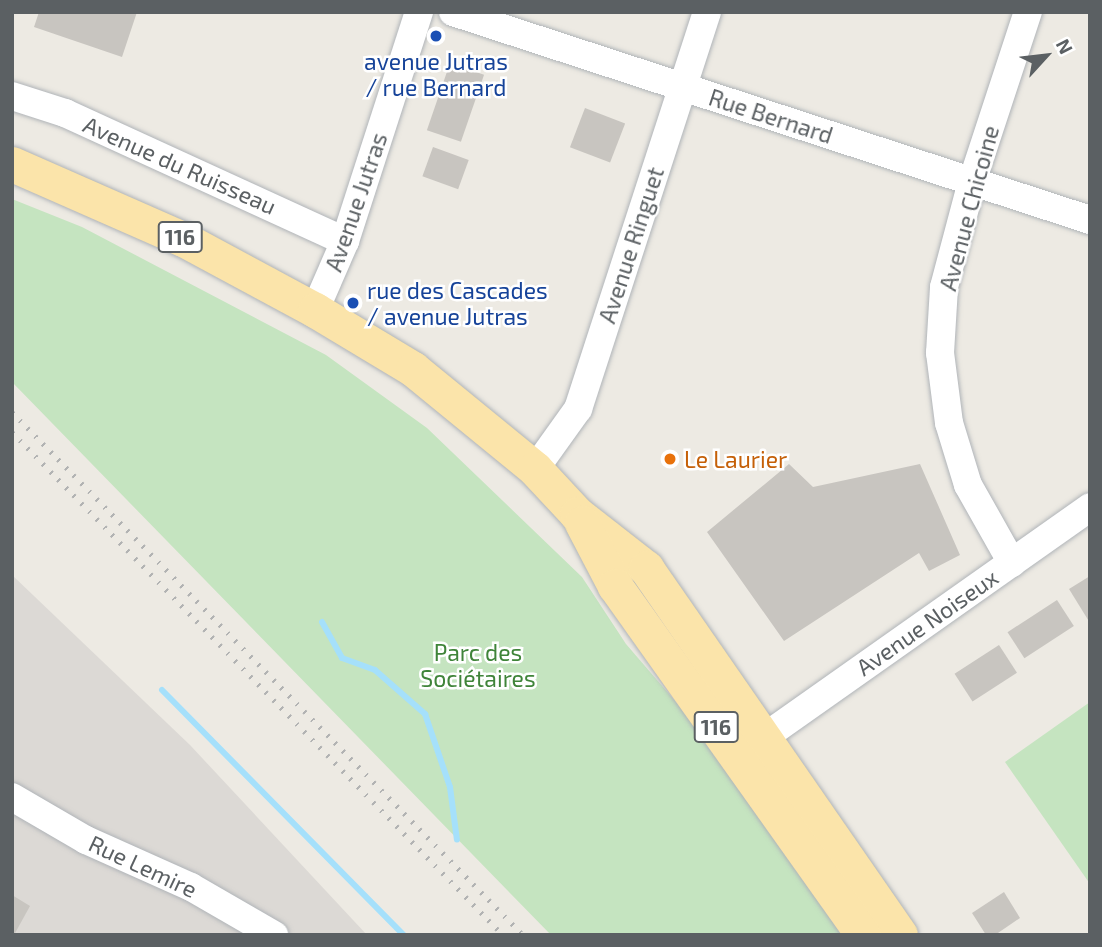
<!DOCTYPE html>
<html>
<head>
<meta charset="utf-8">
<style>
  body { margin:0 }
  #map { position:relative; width:1102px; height:947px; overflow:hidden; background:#edeae3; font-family:"Exo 2",sans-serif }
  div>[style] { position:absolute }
  .industrial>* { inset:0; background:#dcd9d5 }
  .green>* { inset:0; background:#c5e4c0 }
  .stream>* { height:6px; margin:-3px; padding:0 3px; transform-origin:3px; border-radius:3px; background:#a5e0fb }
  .building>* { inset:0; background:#c8c5c0; transform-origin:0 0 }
  .roads { filter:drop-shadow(0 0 2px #b0b4b8) drop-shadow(0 0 2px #b0b4b8) }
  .minor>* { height:28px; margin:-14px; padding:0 14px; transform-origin:14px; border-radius:14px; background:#fff }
  .major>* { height:35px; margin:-17.5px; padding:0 17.5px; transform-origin:17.5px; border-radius:17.5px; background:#fbe4aa }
  .rail>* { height:5px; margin-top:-2.5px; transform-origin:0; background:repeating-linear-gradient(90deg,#b2b3b3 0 2px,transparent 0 11px) }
  .dots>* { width:19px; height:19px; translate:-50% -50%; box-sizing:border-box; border:4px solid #fff; border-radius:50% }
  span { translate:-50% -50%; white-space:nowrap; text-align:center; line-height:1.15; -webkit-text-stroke:5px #fff; paint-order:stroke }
  .shield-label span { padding:2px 5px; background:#fff; border:2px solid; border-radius:5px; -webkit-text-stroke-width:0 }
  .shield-label { font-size:21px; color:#5b6063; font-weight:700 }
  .transit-label { font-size:23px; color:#164399 }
  .left { translate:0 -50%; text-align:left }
  .street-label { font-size:23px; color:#5b6063 }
  .food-label { font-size:23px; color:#c56008 }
  .park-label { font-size:23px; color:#3f8439 }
  .frame { position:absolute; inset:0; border:14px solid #5b6063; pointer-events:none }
  .north { position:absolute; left:1011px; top:21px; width:70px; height:70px; -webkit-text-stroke:5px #fff; paint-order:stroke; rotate:63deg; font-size:19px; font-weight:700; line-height:28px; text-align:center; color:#5b6063 }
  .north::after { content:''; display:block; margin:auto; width:24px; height:32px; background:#5b6063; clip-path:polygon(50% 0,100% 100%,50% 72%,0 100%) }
</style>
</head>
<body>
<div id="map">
  <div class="industrial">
    <i style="clip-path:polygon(12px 575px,190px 745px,367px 935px,12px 935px)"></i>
  </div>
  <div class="green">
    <i style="clip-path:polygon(12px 199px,82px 227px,326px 355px,427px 428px,582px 577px,626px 644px,737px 773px,844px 935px,551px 935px,12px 382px)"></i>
    <i style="clip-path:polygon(1090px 702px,1090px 884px,1005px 762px)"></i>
  </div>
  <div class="stream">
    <i style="left:322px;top:622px;width:41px;rotate:60.9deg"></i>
    <i style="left:342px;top:658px;width:35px;rotate:20deg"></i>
    <i style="left:375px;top:670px;width:67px;rotate:41.3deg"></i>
    <i style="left:425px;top:714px;width:77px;rotate:71.1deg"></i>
    <i style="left:450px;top:787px;width:53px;rotate:82.5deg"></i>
    <i style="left:162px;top:690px;width:344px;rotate:45.4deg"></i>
  </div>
  <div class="building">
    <i style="clip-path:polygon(39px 12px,137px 12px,122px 57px,34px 27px)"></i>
    <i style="left:450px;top:63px;width:36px;height:71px;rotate:19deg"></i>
    <i style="left:585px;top:108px;width:43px;height:42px;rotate:21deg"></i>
    <i style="left:433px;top:147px;width:38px;height:31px;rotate:20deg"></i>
    <i style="clip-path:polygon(789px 464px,813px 487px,920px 464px,960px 555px,929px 571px,919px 553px,784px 641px,707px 532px)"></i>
    <i style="clip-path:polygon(1090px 576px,1090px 623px,1069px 589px)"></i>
    <i style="left:1057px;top:600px;width:31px;height:59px;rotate:57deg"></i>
    <i style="left:999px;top:645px;width:33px;height:53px;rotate:57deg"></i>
    <i style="clip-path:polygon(1004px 892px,1020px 918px,995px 935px,986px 935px,972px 913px)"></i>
    <i style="clip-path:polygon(12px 895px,30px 906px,14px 935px,12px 935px)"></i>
  </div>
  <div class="roads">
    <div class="minor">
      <i style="left:453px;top:12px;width:670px;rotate:18.08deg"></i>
      <i style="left:12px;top:96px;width:56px;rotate:17.8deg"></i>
      <i style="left:65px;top:113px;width:308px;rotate:24.6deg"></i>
      <i style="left:315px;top:310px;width:75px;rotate:-66.5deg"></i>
      <i style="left:345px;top:241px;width:241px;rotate:-72.1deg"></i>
      <i style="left:535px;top:469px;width:74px;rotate:-54.4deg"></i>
      <i style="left:578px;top:409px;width:417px;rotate:-72deg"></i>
      <i style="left:1012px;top:563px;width:90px;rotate:-119.4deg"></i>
      <i style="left:968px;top:485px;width:65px;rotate:-107deg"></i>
      <i style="left:949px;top:423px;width:71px;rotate:-97.3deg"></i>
      <i style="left:940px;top:353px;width:66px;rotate:-86.5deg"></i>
      <i style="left:944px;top:287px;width:109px;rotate:-75.1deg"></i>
      <i style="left:972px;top:182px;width:179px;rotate:-71.8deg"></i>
      <i style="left:746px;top:750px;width:421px;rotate:-35.2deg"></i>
      <i style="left:12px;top:797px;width:86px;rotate:30.2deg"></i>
      <i style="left:86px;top:840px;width:115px;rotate:24.1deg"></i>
      <i style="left:191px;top:887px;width:96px;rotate:30deg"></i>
    </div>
    <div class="major">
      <i style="left:12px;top:164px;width:187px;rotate:23.7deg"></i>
      <i style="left:183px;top:239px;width:150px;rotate:28.3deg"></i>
      <i style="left:315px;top:310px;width:114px;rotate:31deg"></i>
      <i style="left:413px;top:369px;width:158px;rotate:39.3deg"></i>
      <i style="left:535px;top:469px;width:62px;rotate:47deg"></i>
      <i style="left:577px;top:514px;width:88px;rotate:38deg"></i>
      <i style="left:646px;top:568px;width:446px;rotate:55.3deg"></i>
      <i style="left:582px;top:523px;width:71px;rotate:62.4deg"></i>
      <i style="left:615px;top:586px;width:428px;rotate:54.6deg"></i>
    </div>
  </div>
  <div class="rail">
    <i style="left:12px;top:412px;width:731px;rotate:45.66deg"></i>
    <i style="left:12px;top:432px;width:703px;rotate:45.69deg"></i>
  </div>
  <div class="dots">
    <i style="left:436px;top:36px;background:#1a4fb4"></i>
    <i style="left:353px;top:303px;background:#1a4fb4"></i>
    <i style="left:670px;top:459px;background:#e8710a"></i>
  </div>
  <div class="shield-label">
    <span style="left:180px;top:237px">116</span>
    <span style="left:716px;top:727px">116</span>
  </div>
  <div class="transit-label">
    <span style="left:436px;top:74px">avenue Jutras<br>/ rue Bernard</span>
    <span class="left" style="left:367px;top:303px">rue des Cascades<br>/ avenue Jutras</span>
  </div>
  <div class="street-label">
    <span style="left:771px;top:116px;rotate:18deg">Rue Bernard</span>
    <span style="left:180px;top:165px;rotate:24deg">Avenue du Ruisseau</span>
    <span style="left:356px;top:202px;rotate:-71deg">Avenue Jutras</span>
    <span style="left:969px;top:208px;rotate:-75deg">Avenue Chicoine</span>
    <span style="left:631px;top:245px;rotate:-72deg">Avenue Ringuet</span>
    <span style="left:927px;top:622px;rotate:-35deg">Avenue Noiseux</span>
    <span style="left:143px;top:866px;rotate:25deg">Rue Lemire</span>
  </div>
  <div class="food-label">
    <span class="left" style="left:684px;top:459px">Le Laurier</span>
  </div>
  <div class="park-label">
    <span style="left:478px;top:665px">Parc des<br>Sociétaires</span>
  </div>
  <div class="frame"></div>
  <div class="north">N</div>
</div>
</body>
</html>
